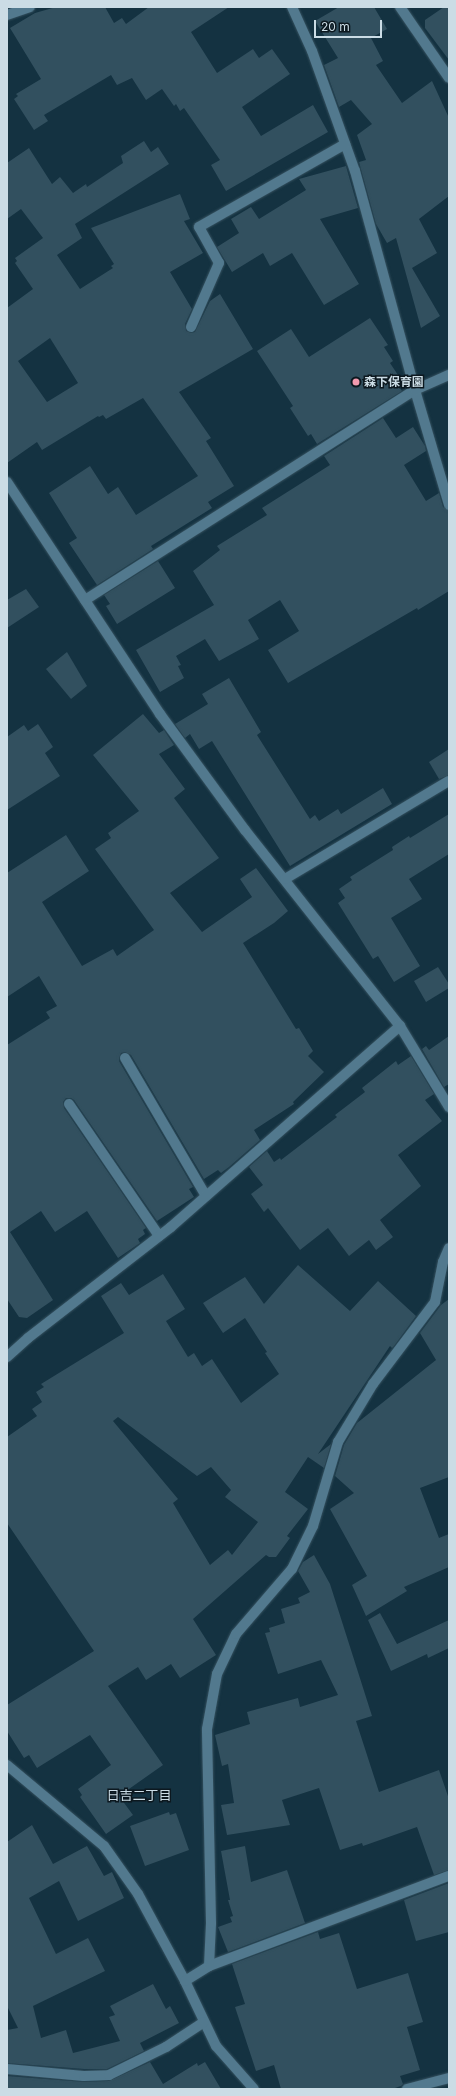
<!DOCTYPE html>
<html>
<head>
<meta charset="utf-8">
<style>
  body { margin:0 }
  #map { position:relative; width:456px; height:2096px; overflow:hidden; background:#143241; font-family:Inter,"Noto Sans JP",sans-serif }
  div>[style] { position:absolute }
  .building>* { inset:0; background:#32505f }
  .roads { filter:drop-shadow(0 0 1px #35515f) drop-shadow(0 0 1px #35515f) }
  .minor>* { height:10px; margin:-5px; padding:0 5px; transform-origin:5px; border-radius:5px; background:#52798e }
  .dots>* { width:11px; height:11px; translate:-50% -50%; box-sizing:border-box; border:2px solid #0c181f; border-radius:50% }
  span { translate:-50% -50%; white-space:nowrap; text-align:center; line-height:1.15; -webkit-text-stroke:3px #0c181f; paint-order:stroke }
  .poi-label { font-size:12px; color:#cbdce5; font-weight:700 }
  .left { translate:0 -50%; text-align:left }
  .neighbourhood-label { font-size:13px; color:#cbdce5 }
  .frame { position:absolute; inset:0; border:8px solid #cbdce5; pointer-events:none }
  .scale { position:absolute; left:314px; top:20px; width:68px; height:18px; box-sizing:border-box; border:2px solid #cbdce5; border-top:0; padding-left:5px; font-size:12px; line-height:14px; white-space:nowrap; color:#cbdce5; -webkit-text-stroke:3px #0c181f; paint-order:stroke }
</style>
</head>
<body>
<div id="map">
  <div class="building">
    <i style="clip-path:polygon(56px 7px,105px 7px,114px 23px,122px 18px,126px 24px,149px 7px,229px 7px,191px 32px,217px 73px,253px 49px,259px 58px,272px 49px,290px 74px,242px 107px,261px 136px,313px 105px,328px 132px,226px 191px,211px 165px,220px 160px,184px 108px,180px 111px,176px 104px,174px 106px,162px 89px,146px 100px,132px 78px,117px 85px,111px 75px,44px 115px,48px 121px,34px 130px,14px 99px,18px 96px,16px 94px,41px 79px,10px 28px,35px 13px)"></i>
    <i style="clip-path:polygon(339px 7px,374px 7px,387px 29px,371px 38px,383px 61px,376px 65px,402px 103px,432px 81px,449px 118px,449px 196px,419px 219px,437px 253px,412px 268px,440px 316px,421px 328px,396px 238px,387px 243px,376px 224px,359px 162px,366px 160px,357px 135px,372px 124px,351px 100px,339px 107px,324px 65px,338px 58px,315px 21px)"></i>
    <i style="clip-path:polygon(444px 7px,449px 7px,449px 60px,425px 28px,425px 20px)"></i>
    <i style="clip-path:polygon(evenodd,144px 141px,151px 152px,158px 147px,169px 164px,75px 224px,82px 238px,57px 255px,80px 289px,113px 268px,111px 266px,114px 264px,91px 228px,180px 194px,190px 219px,184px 221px,203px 253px,170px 272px,192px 309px,185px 324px,186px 331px,191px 333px,195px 332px,210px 301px,220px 294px,253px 349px,179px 392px,211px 438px,206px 441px,234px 486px,208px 502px,212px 508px,151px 546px,153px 549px,97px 585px,69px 543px,77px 538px,49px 493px,90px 466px,108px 494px,118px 487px,136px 515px,198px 476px,143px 398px,106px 419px,103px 415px,99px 417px,98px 416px,42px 450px,37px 442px,7px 463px,7px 308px,33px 289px,15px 263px,17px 261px,15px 258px,43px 238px,21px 209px,7px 219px,7px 163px,29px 148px,52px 184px,60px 177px,73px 193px,86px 184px,87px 187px,123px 163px,121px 156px,144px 141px,50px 338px,78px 383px,47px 402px,18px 361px,50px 338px)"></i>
    <i style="clip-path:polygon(346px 166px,358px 208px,320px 219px,359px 284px,324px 305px,292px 253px,270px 266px,263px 253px,232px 272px,217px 247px,239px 233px,231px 219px,251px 207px,259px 219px,306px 190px,299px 179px)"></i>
    <i style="clip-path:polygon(370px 318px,388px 345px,384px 347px,393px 361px,390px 363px,402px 381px,397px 384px,402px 391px,317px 444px,311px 434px,308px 436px,290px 408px,293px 406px,257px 351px,291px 329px,309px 357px)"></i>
    <i style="clip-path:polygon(383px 418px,396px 438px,413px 427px,425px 446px,426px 451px,404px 465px,426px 501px,439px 493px,443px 507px,449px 511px,449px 591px,418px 610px,417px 608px,288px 683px,268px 650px,299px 631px,280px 600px,248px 620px,259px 639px,219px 661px,205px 639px,176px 656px,181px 665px,178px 666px,184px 678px,160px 692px,136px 650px,214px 605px,193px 571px,220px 550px,217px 546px,267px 515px,262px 508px,330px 465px,324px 456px)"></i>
    <i style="clip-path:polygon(158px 561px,175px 588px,117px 624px,106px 606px,110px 604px,104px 595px)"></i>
    <i style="clip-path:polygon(26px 589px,39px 607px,7px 628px,7px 600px)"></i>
    <i style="clip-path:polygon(67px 652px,87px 686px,71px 699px,46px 669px)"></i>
    <i style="clip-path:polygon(229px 678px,261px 732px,257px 735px,310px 819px,315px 815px,319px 821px,338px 809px,341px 814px,383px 788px,392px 804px,290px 866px,212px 741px,199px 749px,190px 734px,185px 738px,175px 724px,208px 704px,202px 694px)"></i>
    <i style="clip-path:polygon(143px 714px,159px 733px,164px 730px,174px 745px,159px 754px,185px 789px,174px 798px,219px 858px,170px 893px,202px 932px,252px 897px,240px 879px,256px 868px,288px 911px,274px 923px,243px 943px,296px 1029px,299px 1028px,313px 1051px,308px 1056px,324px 1072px,293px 1102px,294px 1104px,254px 1130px,260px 1140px,229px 1167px,221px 1173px,218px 1170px,204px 1179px,131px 1055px,125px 1052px,121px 1053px,119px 1058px,119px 1061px,193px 1187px,189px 1189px,194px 1197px,157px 1221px,74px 1100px,71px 1098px,66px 1098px,63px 1102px,64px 1108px,146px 1228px,143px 1230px,145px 1234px,138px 1239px,140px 1243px,118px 1258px,87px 1211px,55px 1232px,41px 1211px,10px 1232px,53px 1300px,27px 1318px,19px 1317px,7px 1299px,7px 1045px,50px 1018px,46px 1012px,57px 1006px,39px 976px,7px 997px,7px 873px,66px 835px,89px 871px,42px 902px,82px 966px,113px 949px,117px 956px,154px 930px,95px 849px,111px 838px,108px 833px,139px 811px,93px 755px)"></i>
    <i style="clip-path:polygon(38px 724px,53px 747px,45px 753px,60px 776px,7px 810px,7px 737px,24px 725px,28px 731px)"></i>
    <i style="clip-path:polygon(449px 749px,449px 775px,439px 779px,429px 762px)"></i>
    <i style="clip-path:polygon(449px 814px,449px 854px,409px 879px,422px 899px,391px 918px,420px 966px,394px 982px,378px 956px,373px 959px,338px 903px,345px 898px,339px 889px,352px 880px,350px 877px,393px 850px,392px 847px,409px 836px,410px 838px)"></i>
    <i style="clip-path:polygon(438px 967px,449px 984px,449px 988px,426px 1002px,414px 981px)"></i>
    <i style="clip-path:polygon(449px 1036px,449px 1084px,444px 1087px,422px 1049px,426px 1046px,429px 1050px)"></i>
    <i style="clip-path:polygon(411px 1056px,434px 1094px,425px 1100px,442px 1121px,398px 1155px,421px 1186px,380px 1220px,393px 1237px,376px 1250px,369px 1240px,349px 1256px,328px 1228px,300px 1250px,268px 1208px,264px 1212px,251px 1194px,263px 1185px,249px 1167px,267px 1151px,274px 1162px,280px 1158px,281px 1160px,337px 1117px,335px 1115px,365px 1092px,362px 1088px,396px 1061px,398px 1065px)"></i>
    <i style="clip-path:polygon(evenodd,298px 1265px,350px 1311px,378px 1281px,416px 1316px,394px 1346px,392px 1348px,390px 1346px,318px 1454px,331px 1444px,324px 1468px,308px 1457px,285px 1492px,308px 1509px,287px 1536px,290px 1538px,276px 1557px,269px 1557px,266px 1555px,193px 1619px,216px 1655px,180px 1678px,171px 1664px,146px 1680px,138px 1667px,108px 1686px,163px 1765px,119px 1796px,133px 1815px,106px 1834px,80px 1797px,82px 1795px,78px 1789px,111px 1765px,90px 1735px,37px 1768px,29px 1755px,24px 1758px,7px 1731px,7px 1705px,94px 1651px,7px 1523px,7px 1437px,37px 1416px,32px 1409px,42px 1402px,36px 1392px,44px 1387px,41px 1384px,124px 1333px,101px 1296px,121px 1283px,129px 1295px,163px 1274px,185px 1309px,166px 1321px,188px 1357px,194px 1353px,202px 1366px,212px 1359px,241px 1403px,279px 1374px,265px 1353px,267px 1352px,245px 1318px,223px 1333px,203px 1303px,245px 1277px,264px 1304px,298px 1265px,118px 1417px,197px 1476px,211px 1467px,231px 1490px,225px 1497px,258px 1522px,232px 1555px,228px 1550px,210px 1565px,173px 1503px,178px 1499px,113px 1421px,118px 1417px)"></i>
    <i style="clip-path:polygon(449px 1299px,449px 1477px,420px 1488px,439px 1538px,449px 1534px,449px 1567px,404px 1587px,407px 1591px,366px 1616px,352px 1585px,367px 1576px,330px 1509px,354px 1493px,335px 1476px,344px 1445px,357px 1423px,436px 1360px,420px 1333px,441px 1305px)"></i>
    <i style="clip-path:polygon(314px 1555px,330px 1584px,372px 1716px,356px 1721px,379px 1792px,439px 1770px,449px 1799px,449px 1870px,434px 1875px,417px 1827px,363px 1846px,362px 1843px,340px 1850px,319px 1788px,282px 1800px,290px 1825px,227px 1835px,221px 1805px,234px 1803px,228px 1764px,222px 1766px,215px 1735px,250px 1724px,247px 1712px,298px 1698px,300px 1707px,338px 1695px,321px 1660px,278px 1674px,265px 1633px,270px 1632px,269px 1628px,285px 1623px,281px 1609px,300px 1603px,298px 1598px,310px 1592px,298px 1571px,303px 1562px)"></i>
    <i style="clip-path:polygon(380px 1613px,397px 1644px,449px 1620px,449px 1648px,428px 1658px,427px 1654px,391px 1671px,368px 1620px)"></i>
    <i style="clip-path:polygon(169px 1812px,170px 1815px,176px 1813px,189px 1850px,145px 1866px,130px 1826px)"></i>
    <i style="clip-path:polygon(32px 1825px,53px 1864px,87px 1846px,104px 1876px,112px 1872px,124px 1898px,78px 1921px,59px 1881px,29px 1898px,56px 1954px,88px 1938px,105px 1971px,33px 2006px,41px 2038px,66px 2030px,73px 2053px,120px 2041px,109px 2017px,115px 2015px,110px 2006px,153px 1984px,166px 2009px,170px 2006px,179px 2023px,140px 2043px,144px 2051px,107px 2069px,84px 2069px,7px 2063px,7px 2030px,18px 2028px,7px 2006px,7px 1842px)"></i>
    <i style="clip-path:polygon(245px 1846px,251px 1882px,287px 1870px,305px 1923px,228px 1952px,218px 1927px,232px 1922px,230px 1917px,233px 1916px,228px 1900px,230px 1900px,221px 1851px)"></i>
    <i style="clip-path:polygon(449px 1883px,449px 1932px,416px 1941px,404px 1900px)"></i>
    <i style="clip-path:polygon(318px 1932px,320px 1939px,339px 1933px,357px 1989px,408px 1973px,423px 2022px,407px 2027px,420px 2070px,400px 2076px,403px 2084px,401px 2086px,392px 2089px,281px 2089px,274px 2065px,256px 2071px,235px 2007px,245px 2004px,232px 1964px)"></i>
    <i style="clip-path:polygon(150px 2062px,163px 2084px,197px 2063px,198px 2066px,205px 2062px,221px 2089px,7px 2089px,7px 2076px,84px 2082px,109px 2081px)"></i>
  </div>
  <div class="roads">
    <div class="minor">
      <i style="left:292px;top:7px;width:48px;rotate:65.6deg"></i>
      <i style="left:312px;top:51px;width:127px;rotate:70.3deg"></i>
      <i style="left:355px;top:171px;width:227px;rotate:74.7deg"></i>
      <i style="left:415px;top:390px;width:120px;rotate:73.5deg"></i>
      <i style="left:400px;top:7px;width:86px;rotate:55.4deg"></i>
      <i style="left:7px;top:15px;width:24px;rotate:-19deg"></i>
      <i style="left:191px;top:327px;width:70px;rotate:-66.4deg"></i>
      <i style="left:219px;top:263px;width:41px;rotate:-119.1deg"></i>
      <i style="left:199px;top:227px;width:168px;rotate:-29.6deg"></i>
      <i style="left:7px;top:482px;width:278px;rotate:56.6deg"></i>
      <i style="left:160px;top:714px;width:144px;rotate:53.8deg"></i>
      <i style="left:245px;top:830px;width:250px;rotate:51.7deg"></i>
      <i style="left:400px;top:1026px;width:95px;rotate:58.8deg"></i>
      <i style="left:85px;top:600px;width:391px;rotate:-32.5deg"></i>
      <i style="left:415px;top:390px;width:37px;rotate:-24deg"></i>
      <i style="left:285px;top:879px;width:191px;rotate:-30.9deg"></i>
      <i style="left:125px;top:1058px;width:160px;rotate:59.6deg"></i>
      <i style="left:69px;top:1104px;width:160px;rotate:55.7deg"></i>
      <i style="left:7px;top:1357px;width:28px;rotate:-42deg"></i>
      <i style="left:28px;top:1338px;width:181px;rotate:-37.8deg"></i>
      <i style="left:171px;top:1227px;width:305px;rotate:-41.3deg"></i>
      <i style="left:7px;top:1765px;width:126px;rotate:39.9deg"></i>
      <i style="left:104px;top:1846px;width:59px;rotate:54.7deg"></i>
      <i style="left:138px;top:1894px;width:99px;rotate:61.6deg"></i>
      <i style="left:185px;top:1981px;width:72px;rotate:64.5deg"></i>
      <i style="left:216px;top:2046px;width:57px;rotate:48.5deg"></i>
      <i style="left:209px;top:1966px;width:43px;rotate:-87.3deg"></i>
      <i style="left:211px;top:1923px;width:194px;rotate:-91.2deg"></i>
      <i style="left:207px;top:1729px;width:56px;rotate:-79.7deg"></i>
      <i style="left:217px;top:1674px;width:44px;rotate:-64.6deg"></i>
      <i style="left:236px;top:1634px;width:86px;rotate:-49.3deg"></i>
      <i style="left:292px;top:1569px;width:48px;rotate:-64deg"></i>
      <i style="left:313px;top:1526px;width:88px;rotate:-73.4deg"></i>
      <i style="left:338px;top:1442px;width:68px;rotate:-58.9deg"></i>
      <i style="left:373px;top:1384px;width:103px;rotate:-52.9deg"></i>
      <i style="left:435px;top:1302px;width:41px;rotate:-78.7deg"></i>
      <i style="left:443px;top:1262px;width:15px;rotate:-67deg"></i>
      <i style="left:185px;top:1981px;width:28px;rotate:-32deg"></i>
      <i style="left:209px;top:1966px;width:256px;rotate:-20.6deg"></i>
      <i style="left:7px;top:2069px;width:77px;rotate:5.2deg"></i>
      <i style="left:84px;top:2076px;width:25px;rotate:-2deg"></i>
      <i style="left:109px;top:2075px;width:64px;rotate:-26.2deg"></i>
      <i style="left:166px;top:2047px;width:45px;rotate:-33.3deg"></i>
      <i style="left:407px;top:2089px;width:43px;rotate:-14.7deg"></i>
    </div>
  </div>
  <div class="dots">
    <i style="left:356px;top:382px;background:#f29aae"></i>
  </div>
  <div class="poi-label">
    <span class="left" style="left:364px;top:382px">森下保育園</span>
  </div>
  <div class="neighbourhood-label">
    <span style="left:139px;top:1795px">日吉二丁目</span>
  </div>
  <div class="frame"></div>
  <div class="scale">20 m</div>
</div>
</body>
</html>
